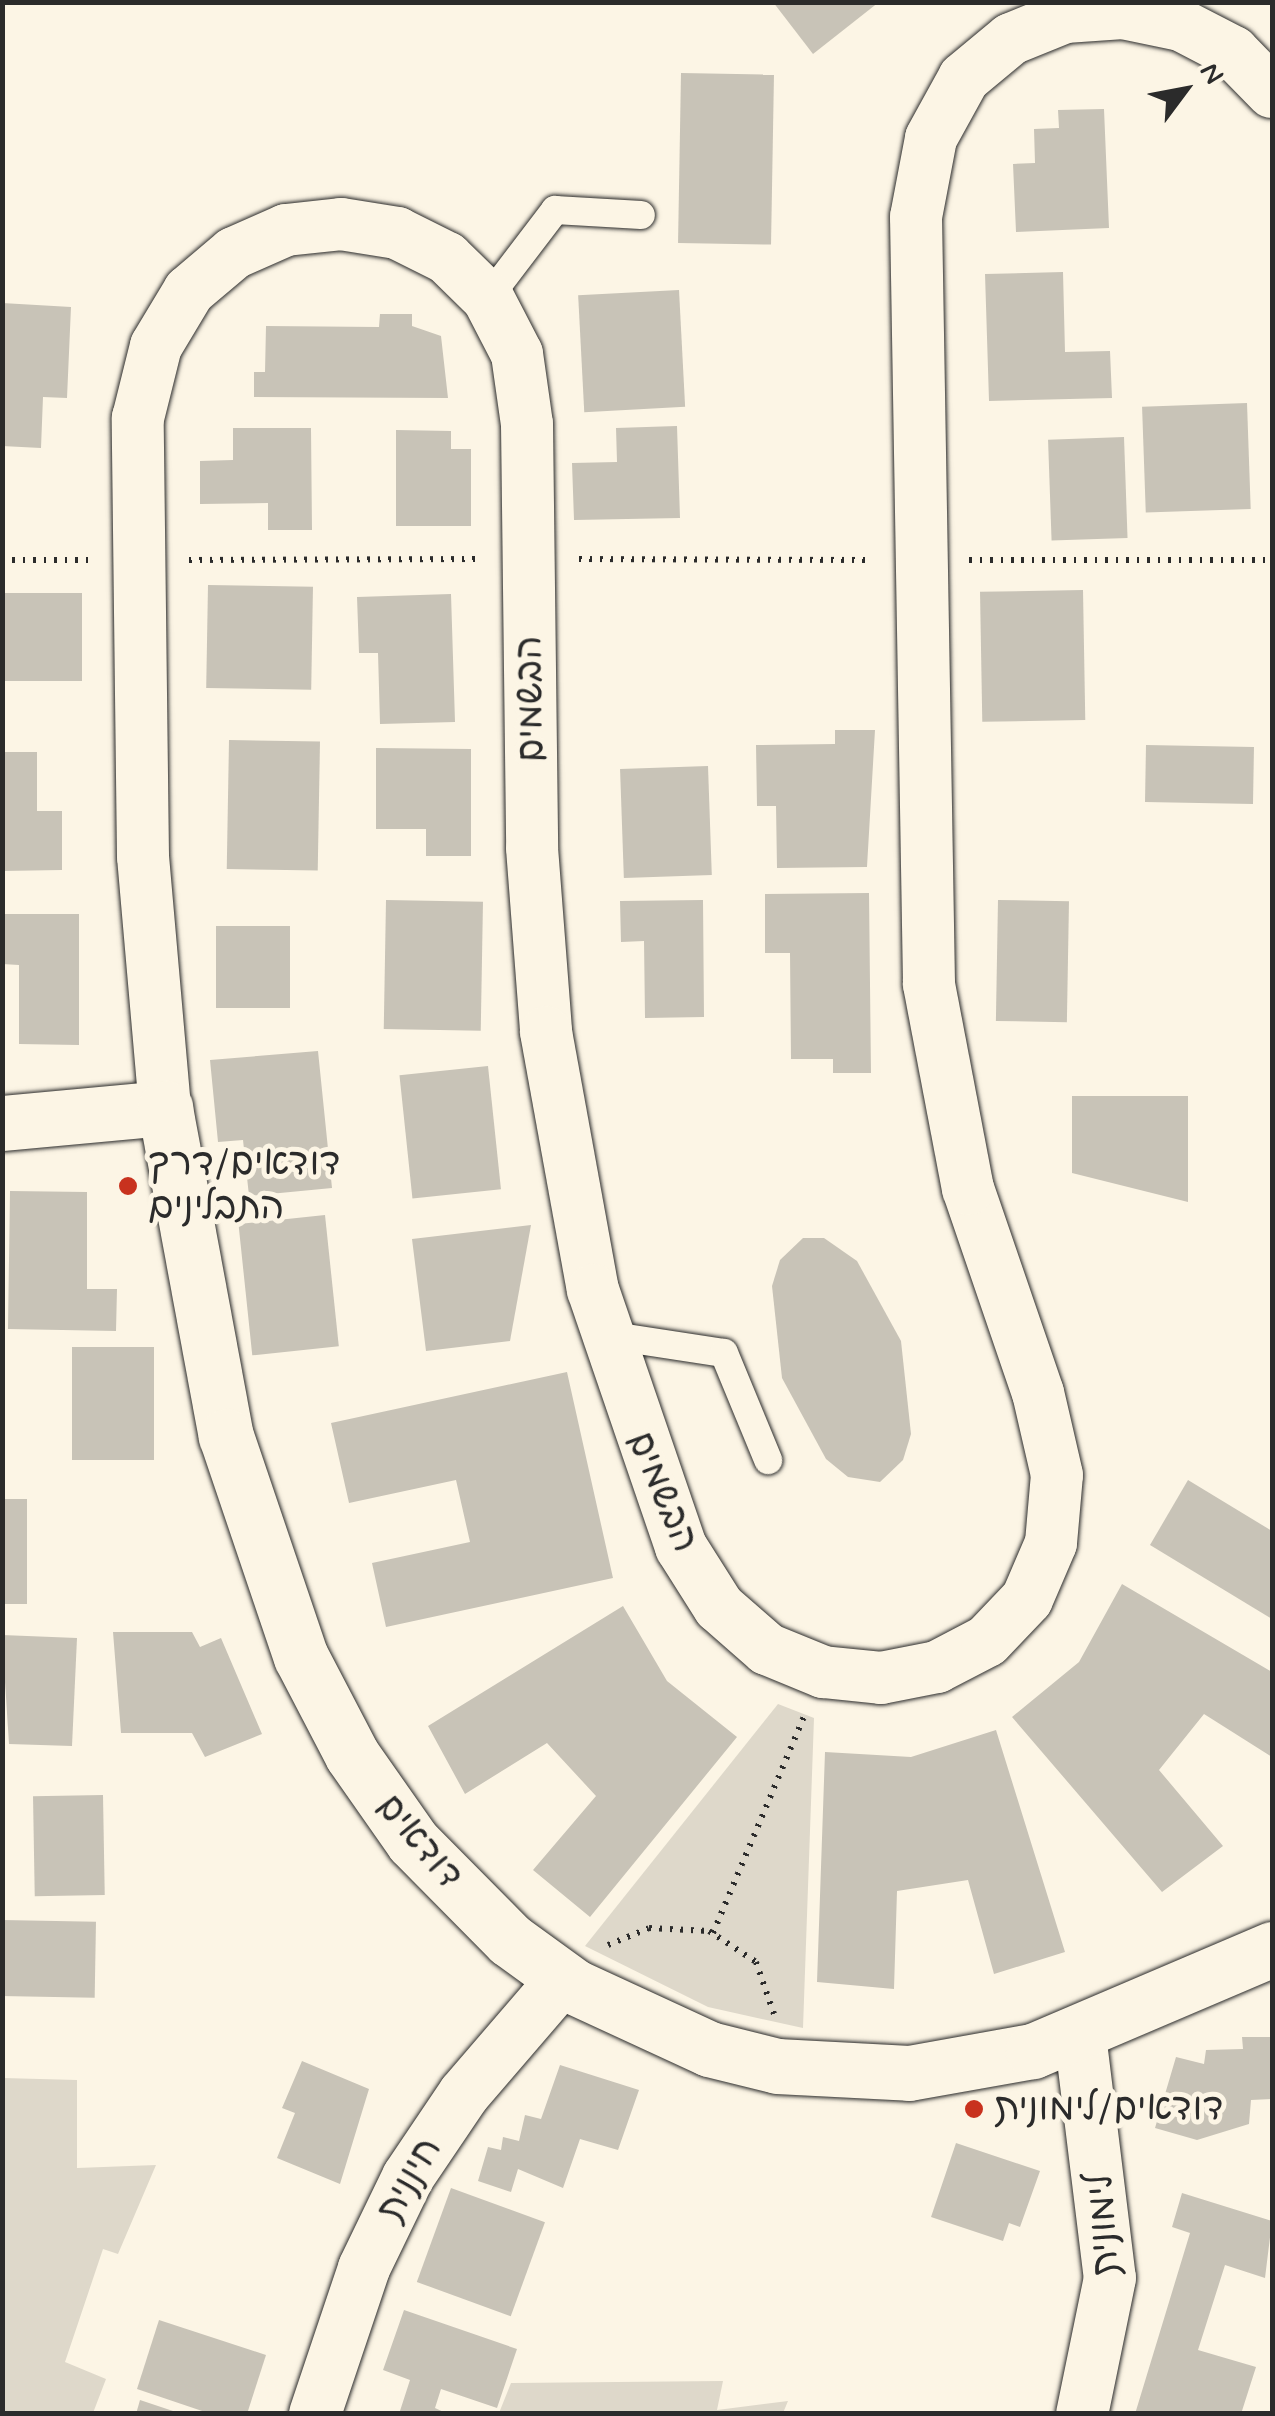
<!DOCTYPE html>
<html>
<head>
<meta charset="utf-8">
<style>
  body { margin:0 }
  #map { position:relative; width:1275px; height:2416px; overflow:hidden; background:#fcf5e5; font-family:Mynerve,"Playpen Sans Hebrew",sans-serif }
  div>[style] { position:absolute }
  .green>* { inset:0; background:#ded8ca }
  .building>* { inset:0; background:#c8c3b7; transform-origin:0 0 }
  .path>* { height:6px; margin-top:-3px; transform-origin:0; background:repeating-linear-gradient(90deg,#2b2b2b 0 2.5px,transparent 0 10.5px) }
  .roads { filter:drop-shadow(0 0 2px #2b2b2b) drop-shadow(0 0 2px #2b2b2b) }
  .service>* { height:28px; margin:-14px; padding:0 14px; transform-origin:14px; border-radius:14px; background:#fcf5e5 }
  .minor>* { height:52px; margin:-26px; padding:0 26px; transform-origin:26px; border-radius:26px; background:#fcf5e5 }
  .tertiary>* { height:55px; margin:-27.5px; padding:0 27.5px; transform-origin:27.5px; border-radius:27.5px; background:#fcf5e5 }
  .dots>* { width:28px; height:28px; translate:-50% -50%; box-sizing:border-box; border:5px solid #fcf5e5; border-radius:50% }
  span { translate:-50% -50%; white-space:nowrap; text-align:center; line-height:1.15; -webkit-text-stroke:10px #fcf5e5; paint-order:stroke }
  .street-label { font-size:38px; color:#2b2b2b }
  .poi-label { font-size:38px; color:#2b2b2b }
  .left { translate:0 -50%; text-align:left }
  .frame { position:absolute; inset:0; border:5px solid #2b2b2b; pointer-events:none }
  .north { position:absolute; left:1135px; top:40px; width:100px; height:100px; -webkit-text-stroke:8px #fcf5e5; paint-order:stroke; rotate:58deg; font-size:28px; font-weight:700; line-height:40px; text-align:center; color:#2b2b2b }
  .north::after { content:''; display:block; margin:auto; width:35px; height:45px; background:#2b2b2b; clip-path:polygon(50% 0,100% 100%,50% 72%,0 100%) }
</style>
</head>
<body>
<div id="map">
  <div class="green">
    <i style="clip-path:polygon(778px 1704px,814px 1718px,803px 2028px,708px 2007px,585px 1946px)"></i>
    <i style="clip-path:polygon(3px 2078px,77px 2080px,77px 2168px,156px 2165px,118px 2254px,103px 2249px,65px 2362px,106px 2379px,93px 2413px,3px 2413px)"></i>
    <i style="clip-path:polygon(723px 2381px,717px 2410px,788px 2401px,783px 2413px,499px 2413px,511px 2383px)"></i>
  </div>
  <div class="building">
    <i style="clip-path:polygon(773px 2px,879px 2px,813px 54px)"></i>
    <i style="left:681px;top:73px;width:93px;height:170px;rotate:1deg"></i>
    <i style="clip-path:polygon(1104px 109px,1109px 228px,1016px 232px,1013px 164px,1035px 163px,1034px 129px,1059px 128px,1058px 110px)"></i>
    <i style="clip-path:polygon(1063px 272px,1065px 352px,1110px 351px,1112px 398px,989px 401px,985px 274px)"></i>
    <i style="left:679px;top:290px;width:117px;height:101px;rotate:87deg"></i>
    <i style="clip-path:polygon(2px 303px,71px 307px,67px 398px,43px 397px,41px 448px,2px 446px)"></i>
    <i style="clip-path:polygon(380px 314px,412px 314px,412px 326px,441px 336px,448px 398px,254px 397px,254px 372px,265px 372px,266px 326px,379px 327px)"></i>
    <i style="left:1247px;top:403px;width:106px;height:105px;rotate:88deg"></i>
    <i style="clip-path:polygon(677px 426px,680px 518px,574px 520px,572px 463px,617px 462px,616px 428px)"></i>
    <i style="clip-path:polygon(233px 428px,311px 428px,312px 530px,268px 530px,268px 503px,200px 504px,200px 461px,233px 460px)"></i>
    <i style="clip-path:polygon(396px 430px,451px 431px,451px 449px,471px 449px,471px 526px,396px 526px)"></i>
    <i style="left:1124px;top:437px;width:101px;height:76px;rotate:88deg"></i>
    <i style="left:208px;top:585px;width:105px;height:103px;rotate:1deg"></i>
    <i style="left:1083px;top:590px;width:130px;height:103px;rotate:89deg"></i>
    <i style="left:2px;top:593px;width:80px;height:88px"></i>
    <i style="clip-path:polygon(451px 594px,455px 722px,380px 724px,378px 653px,359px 653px,357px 597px)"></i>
    <i style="clip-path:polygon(835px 730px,875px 730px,867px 867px,777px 868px,776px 806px,757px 806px,756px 745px,835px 744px)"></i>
    <i style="left:229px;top:740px;width:91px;height:129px;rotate:1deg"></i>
    <i style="left:1146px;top:745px;width:108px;height:57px;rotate:1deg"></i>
    <i style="clip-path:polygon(376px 748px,471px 749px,471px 856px,426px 856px,426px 829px,376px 829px)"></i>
    <i style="clip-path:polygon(2px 752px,37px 752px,37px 811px,62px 811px,62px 870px,2px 871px)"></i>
    <i style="left:708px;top:766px;width:109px;height:88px;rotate:88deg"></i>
    <i style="clip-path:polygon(869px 893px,871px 1073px,833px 1073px,833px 1059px,791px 1059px,790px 953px,765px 953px,765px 894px)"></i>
    <i style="left:386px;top:900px;width:97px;height:129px;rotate:1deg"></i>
    <i style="clip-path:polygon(703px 900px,704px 1017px,645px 1018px,644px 941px,621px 942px,620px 901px)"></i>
    <i style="left:998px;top:900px;width:71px;height:121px;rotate:1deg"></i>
    <i style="clip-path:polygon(2px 914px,79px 914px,79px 1045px,19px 1044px,19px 965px,2px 964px)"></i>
    <i style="left:216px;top:926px;width:74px;height:82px"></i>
    <i style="clip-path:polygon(318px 1051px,332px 1188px,249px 1196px,243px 1140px,218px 1142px,210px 1060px)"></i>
    <i style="left:488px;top:1066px;width:124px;height:89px;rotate:84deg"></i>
    <i style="clip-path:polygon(1072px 1096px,1188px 1096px,1188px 1202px,1072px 1173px)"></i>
    <i style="clip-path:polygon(10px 1191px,87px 1192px,87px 1289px,117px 1289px,116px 1331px,8px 1329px)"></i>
    <i style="left:325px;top:1215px;width:132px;height:87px;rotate:84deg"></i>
    <i style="clip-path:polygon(531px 1225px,510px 1341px,426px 1351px,412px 1239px)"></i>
    <i style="clip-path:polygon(803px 1238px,824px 1238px,857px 1261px,901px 1341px,911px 1434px,903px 1460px,880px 1482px,848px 1477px,826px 1459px,782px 1378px,772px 1286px,780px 1260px)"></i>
    <i style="left:72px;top:1347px;width:82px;height:113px"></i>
    <i style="clip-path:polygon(567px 1372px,613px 1578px,386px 1627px,372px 1563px,470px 1542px,456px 1480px,349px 1503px,331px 1423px)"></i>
    <i style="clip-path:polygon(1188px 1480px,1272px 1531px,1272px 1619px,1150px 1545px)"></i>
    <i style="left:2px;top:1499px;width:25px;height:105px"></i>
    <i style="clip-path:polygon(1122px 1584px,1272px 1672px,1272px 1757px,1204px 1714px,1159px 1770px,1223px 1846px,1162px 1892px,1012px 1717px,1079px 1662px)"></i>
    <i style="clip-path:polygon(623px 1606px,667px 1681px,737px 1737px,590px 1917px,533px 1870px,596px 1796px,547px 1743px,465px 1794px,428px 1726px)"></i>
    <i style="clip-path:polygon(113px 1632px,192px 1632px,200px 1647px,221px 1638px,262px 1734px,205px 1757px,192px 1733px,121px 1733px)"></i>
    <i style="clip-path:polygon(2px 1635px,77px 1638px,72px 1746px,9px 1744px)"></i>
    <i style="clip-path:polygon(996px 1730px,1065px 1952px,994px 1974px,968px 1880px,897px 1891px,894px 1989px,817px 1982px,825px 1752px,911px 1757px)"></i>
    <i style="left:103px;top:1795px;width:100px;height:70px;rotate:89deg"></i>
    <i style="left:2px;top:1920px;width:94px;height:76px;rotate:1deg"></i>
    <i style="clip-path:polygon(1242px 2037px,1272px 2037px,1272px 2099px,1251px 2100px,1249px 2124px,1197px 2140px,1155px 2128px,1176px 2057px,1204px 2064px,1206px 2050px,1243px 2049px)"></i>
    <i style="clip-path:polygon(302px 2061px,369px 2089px,340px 2184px,277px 2158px,295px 2113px,282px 2108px)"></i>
    <i style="clip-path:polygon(560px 2065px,639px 2090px,618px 2150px,580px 2139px,563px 2188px,518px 2169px,511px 2192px,478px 2181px,488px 2147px,501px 2150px,503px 2137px,519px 2141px,525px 2115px,541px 2119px)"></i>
    <i style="clip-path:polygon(956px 2143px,1040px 2171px,1020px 2227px,1009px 2223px,1003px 2241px,931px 2217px)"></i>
    <i style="left:451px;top:2188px;width:100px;height:100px;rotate:20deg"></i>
    <i style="clip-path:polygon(1182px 2193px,1272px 2221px,1265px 2278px,1225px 2265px,1198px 2350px,1256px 2367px,1241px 2414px,1135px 2414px,1190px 2233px,1172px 2227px)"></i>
    <i style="clip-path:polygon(404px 2310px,517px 2349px,497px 2408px,441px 2389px,435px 2408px,448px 2414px,399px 2414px,410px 2380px,383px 2370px)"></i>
    <i style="clip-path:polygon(159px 2320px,266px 2355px,247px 2414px,211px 2414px,137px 2389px)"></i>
    <i style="clip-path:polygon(140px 2400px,179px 2413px,179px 2414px,136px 2414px)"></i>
  </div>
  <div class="path">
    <i style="left:579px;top:559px;width:292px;rotate:0.2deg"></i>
    <i style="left:2px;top:560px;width:89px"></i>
    <i style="left:189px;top:560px;width:292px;rotate:-0.2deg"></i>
    <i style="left:969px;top:560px;width:303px"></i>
    <i style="left:713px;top:1933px;width:234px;rotate:-67.2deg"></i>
    <i style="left:608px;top:1945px;width:44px;rotate:-22.5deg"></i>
    <i style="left:649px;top:1928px;width:60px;rotate:2.9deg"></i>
    <i style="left:709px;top:1931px;width:56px;rotate:33.4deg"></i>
    <i style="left:756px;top:1962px;width:55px;rotate:70.9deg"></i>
  </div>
  <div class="roads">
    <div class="service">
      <i style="left:488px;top:298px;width:111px;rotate:-52.7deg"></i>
      <i style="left:555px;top:210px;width:86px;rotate:3.3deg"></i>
      <i style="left:606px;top:1335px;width:119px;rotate:8.7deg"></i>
      <i style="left:724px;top:1353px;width:116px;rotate:67.6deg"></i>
    </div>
    <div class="minor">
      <i style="left:165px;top:1108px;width:252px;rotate:-95deg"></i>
      <i style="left:143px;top:857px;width:439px;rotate:-90.7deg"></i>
      <i style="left:138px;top:418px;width:74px;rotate:-76deg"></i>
      <i style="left:156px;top:346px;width:64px;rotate:-59deg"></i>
      <i style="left:189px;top:291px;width:59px;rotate:-40.2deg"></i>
      <i style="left:234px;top:253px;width:57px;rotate:-23.9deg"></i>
      <i style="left:286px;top:230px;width:55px;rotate:-6.2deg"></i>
      <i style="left:341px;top:224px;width:57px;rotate:9.1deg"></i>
      <i style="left:397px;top:233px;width:56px;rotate:26.6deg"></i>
      <i style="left:447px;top:258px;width:57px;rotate:44.3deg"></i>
      <i style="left:488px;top:298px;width:63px;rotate:62.6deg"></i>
      <i style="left:517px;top:354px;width:71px;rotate:81.9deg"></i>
      <i style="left:527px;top:424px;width:424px;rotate:89.3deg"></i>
      <i style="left:532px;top:848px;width:185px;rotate:85.6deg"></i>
      <i style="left:546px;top:1032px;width:262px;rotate:79.7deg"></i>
      <i style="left:593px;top:1290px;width:272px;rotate:71.1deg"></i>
      <i style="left:681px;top:1547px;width:71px;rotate:57.7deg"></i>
      <i style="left:719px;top:1607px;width:64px;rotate:41.2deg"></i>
      <i style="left:767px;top:1649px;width:61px;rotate:22.3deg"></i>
      <i style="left:823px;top:1672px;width:58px;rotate:5.9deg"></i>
      <i style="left:881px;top:1678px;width:57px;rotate:-11.1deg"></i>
      <i style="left:937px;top:1667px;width:56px;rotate:-27.5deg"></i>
      <i style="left:987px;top:1641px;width:58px;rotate:-46.4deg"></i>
      <i style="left:1027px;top:1599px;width:61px;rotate:-66.8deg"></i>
      <i style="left:1051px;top:1543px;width:68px;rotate:-85deg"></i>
      <i style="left:1057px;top:1475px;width:84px;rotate:-103deg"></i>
      <i style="left:1038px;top:1393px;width:216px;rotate:-108.9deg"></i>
      <i style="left:968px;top:1189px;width:209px;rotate:-100.8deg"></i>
      <i style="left:929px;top:984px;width:767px;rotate:-90.97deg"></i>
      <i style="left:916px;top:217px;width:80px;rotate:-79.2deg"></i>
      <i style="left:931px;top:138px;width:68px;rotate:-61.2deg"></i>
      <i style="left:964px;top:78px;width:61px;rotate:-39.7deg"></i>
      <i style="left:1011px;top:39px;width:58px;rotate:-22.2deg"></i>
      <i style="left:1065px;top:17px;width:58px;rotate:-3.9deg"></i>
      <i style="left:1123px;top:13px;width:59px;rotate:11.7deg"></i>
      <i style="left:1181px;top:25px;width:59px;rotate:27.4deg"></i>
      <i style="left:1233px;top:52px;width:56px;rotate:45.7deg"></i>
      <i style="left:1080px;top:2035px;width:245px;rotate:83deg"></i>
      <i style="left:1110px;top:2278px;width:139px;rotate:101.6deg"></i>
      <i style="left:315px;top:2414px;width:154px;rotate:-71.4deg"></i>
      <i style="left:364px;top:2268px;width:101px;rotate:-64.2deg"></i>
      <i style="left:408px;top:2177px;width:100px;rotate:-56deg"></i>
      <i style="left:464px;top:2094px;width:152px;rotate:-49.3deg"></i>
    </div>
    <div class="tertiary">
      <i style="left:2px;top:1123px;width:164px;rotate:-5.3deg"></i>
      <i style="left:165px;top:1108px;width:334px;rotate:79.5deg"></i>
      <i style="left:226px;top:1436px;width:233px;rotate:71.3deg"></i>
      <i style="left:301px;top:1657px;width:110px;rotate:62.5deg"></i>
      <i style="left:352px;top:1755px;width:106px;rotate:55deg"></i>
      <i style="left:413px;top:1842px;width:138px;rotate:45.3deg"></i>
      <i style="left:510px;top:1940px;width:80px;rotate:35.9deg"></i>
      <i style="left:575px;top:1987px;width:148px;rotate:24.8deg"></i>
      <i style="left:709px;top:2049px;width:70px;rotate:14deg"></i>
      <i style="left:777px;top:2066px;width:132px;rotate:3deg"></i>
      <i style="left:909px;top:2073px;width:126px;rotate:-10.1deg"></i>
      <i style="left:1033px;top:2051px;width:260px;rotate:-23.1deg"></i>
    </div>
  </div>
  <div class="dots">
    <i style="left:128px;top:1186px;background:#c8321e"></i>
    <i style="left:974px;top:2109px;background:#c8321e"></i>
  </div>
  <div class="street-label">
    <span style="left:531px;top:699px;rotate:-91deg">הבשמים</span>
    <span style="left:662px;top:1492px;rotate:67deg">הבשמים</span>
    <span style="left:419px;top:1842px;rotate:50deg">דודאים</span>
    <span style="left:410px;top:2180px;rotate:-60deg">חיננית</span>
    <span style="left:1104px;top:2225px;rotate:-94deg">לימונית</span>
  </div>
  <div class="poi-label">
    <span class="left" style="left:148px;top:1186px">דודאים/דרך<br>התבלינים</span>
    <span class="left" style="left:994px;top:2109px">דודאים/לימונית</span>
  </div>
  <div class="frame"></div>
  <div class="north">N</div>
</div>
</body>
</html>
